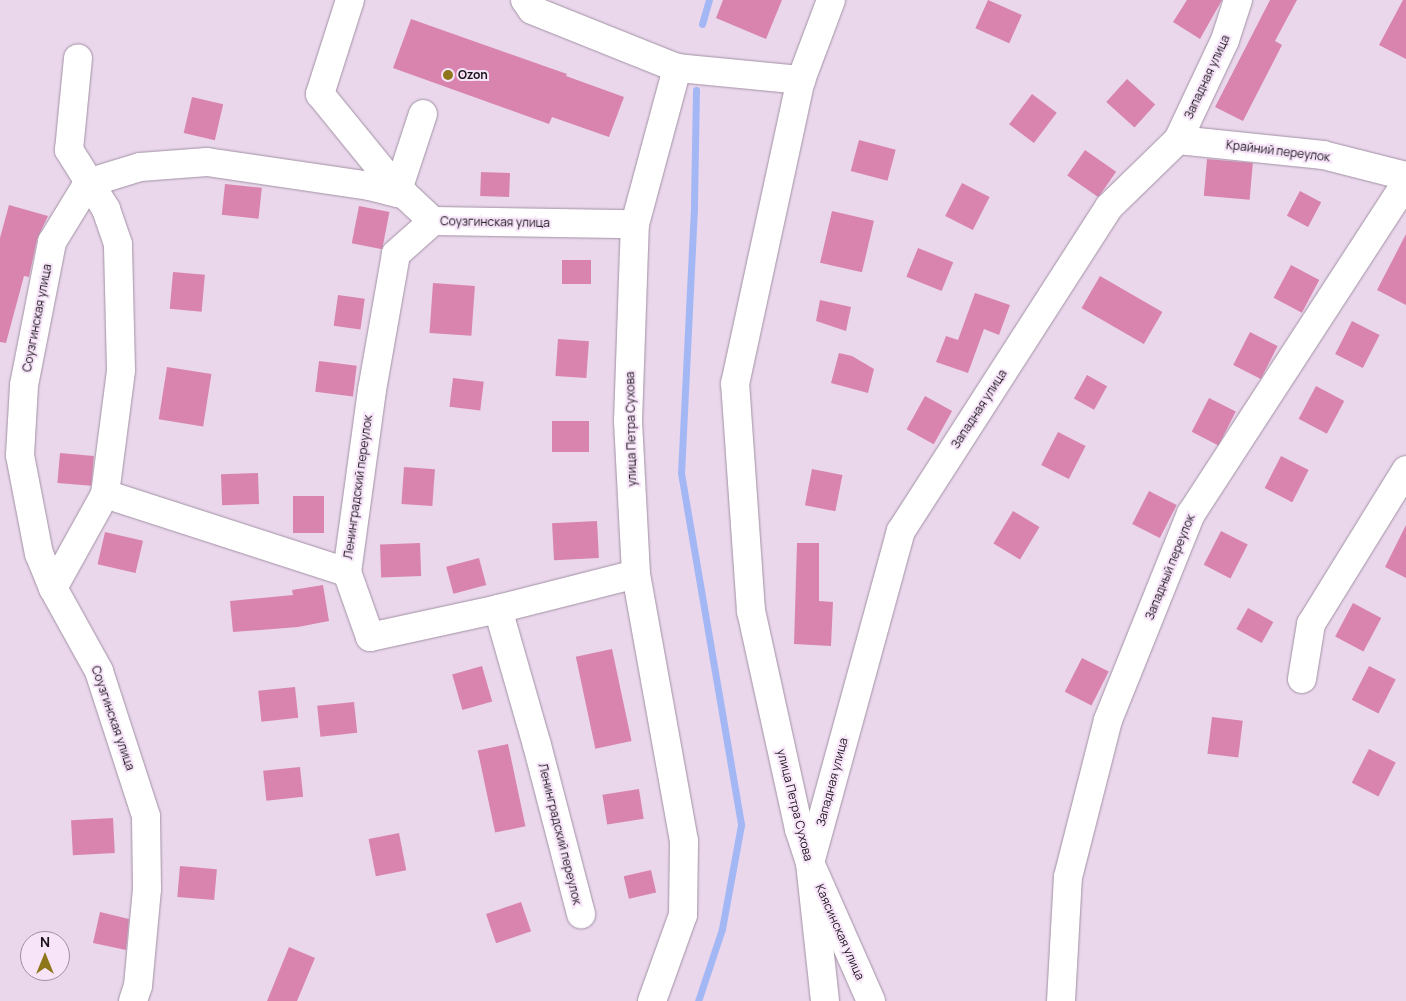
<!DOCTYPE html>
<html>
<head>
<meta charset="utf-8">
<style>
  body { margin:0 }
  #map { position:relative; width:1406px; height:1001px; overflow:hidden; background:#ead7ec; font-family:Manrope,sans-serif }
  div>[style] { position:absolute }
  .stream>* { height:7px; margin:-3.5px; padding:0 3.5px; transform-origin:3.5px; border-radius:3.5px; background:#a4b7f5 }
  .building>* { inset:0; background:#d884ae; transform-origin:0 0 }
  .roads { filter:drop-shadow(0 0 1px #a291a4) drop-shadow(0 0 1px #a291a4) }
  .minor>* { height:28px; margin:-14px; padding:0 14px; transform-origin:14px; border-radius:14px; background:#fff }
  .dots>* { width:14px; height:14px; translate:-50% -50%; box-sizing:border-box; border:2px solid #f7e4f9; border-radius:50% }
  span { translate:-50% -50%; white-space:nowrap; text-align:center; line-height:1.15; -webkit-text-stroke:4px #f7e4f9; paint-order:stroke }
  .poi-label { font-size:12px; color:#1a131a; font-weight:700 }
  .left { translate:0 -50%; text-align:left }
  .street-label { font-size:12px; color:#1a131a }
  .north { position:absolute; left:20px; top:931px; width:50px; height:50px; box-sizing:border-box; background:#f7e4f9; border:1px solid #9f90a0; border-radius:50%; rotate:0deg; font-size:14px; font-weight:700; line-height:20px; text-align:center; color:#1a131a }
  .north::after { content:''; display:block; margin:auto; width:18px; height:22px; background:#8e761b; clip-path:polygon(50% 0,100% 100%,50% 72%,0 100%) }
</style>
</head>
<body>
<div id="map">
  <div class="stream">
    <i style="left:702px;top:24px;width:25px;rotate:-74deg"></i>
    <i style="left:696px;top:90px;width:118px;rotate:91deg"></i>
    <i style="left:694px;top:208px;width:265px;rotate:92.8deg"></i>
    <i style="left:681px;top:473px;width:357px;rotate:80.3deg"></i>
    <i style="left:741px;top:825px;width:106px;rotate:100.4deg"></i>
    <i style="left:722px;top:929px;width:76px;rotate:108.4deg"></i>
  </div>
  <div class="building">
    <i style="clip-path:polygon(723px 0,782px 0,766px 39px,716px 18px)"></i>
    <i style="left:988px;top:0;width:37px;height:31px;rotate:24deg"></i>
    <i style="clip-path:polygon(1187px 0,1222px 0,1200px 39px,1173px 22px)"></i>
    <i style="clip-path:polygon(1270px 0,1297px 0,1275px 41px,1282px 45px,1243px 121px,1215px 107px)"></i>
    <i style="clip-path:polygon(1403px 0,1406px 0,1406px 59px,1379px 45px)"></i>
    <i style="clip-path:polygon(411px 19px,567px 74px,566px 76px,624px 97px,609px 137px,552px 117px,549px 124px,393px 68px)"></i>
    <i style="left:1127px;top:79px;width:38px;height:31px;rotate:42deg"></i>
    <i style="left:1032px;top:94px;width:31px;height:38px;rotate:37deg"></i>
    <i style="left:192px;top:97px;width:32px;height:37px;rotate:13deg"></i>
    <i style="left:859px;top:140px;width:38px;height:32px;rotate:15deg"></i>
    <i style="left:1085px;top:150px;width:38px;height:31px;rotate:35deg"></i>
    <i style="left:1207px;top:159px;width:46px;height:37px;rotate:5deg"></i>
    <i style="left:481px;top:172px;width:29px;height:24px;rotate:2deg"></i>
    <i style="left:962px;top:183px;width:31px;height:37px;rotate:27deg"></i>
    <i style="left:225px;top:184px;width:37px;height:31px;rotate:6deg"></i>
    <i style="left:1300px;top:191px;width:24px;height:28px;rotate:28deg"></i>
    <i style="clip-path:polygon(9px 205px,48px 216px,37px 239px,29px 277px,24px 276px,6px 343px,0 342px,0 238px)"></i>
    <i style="left:359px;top:206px;width:31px;height:38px;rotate:11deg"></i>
    <i style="left:832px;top:211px;width:43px;height:53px;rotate:13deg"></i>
    <i style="clip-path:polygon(1406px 234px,1406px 305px,1377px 290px)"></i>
    <i style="left:918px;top:248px;width:38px;height:31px;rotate:22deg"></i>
    <i style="left:562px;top:260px;width:29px;height:24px"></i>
    <i style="left:1291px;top:265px;width:32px;height:37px;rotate:28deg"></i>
    <i style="left:173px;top:272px;width:32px;height:37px;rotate:5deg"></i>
    <i style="left:1100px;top:276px;width:72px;height:37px;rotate:30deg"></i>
    <i style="left:433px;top:283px;width:42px;height:50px;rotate:4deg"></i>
    <i style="clip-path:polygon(975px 293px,1010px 305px,999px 335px,984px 329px,968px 373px,936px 362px,946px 336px,958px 340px)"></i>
    <i style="left:338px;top:295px;width:27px;height:31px;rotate:8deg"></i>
    <i style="clip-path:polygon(820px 300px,851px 307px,846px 331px,816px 321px)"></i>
    <i style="left:1352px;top:321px;width:31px;height:37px;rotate:27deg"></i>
    <i style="left:1250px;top:332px;width:31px;height:37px;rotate:27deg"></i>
    <i style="left:558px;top:339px;width:31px;height:37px;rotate:4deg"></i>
    <i style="clip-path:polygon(839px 353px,852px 356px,874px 369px,868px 393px,831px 383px)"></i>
    <i style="left:319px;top:361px;width:38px;height:31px;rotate:7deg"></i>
    <i style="left:167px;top:367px;width:45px;height:53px;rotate:9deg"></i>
    <i style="left:1087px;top:375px;width:23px;height:27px;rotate:29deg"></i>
    <i style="left:453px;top:378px;width:31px;height:29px;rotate:7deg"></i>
    <i style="left:1316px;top:386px;width:32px;height:37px;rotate:28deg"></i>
    <i style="left:925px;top:396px;width:31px;height:38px;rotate:29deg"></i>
    <i style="left:1209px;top:398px;width:30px;height:38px;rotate:27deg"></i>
    <i style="left:552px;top:421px;width:37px;height:31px"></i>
    <i style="left:1058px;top:432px;width:31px;height:37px;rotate:27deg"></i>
    <i style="left:60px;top:453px;width:34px;height:30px;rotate:5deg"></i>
    <i style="left:1281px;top:456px;width:31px;height:36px;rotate:27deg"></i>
    <i style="left:404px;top:467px;width:31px;height:37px;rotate:4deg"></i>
    <i style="left:812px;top:469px;width:31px;height:37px;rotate:11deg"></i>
    <i style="left:258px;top:473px;width:31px;height:37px;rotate:88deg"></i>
    <i style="left:1149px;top:491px;width:31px;height:37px;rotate:27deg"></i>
    <i style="left:293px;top:496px;width:31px;height:37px"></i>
    <i style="left:1013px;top:511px;width:31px;height:38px;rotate:31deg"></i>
    <i style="left:597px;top:521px;width:37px;height:45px;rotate:87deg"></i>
    <i style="clip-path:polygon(1406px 525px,1406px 578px,1385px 567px)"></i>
    <i style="left:1221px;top:531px;width:30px;height:38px;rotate:27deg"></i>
    <i style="left:105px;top:532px;width:39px;height:33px;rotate:13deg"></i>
    <i style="left:420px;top:543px;width:33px;height:40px;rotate:88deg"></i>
    <i style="clip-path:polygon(797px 543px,819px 543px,819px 601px,833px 602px,831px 646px,794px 644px)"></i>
    <i style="left:479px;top:558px;width:28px;height:34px;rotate:75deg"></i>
    <i style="clip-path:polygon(323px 585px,329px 621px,298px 627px,233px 632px,230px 601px,293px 595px,292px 590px)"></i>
    <i style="left:1353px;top:603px;width:32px;height:38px;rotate:28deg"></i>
    <i style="left:1248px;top:608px;width:29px;height:24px;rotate:29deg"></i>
    <i style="left:612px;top:649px;width:94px;height:37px;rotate:78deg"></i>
    <i style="left:1082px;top:658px;width:30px;height:38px;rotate:27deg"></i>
    <i style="left:482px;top:666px;width:37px;height:31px;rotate:74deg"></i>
    <i style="left:1369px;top:666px;width:30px;height:38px;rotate:27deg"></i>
    <i style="left:295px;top:687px;width:31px;height:37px;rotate:84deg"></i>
    <i style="left:354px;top:702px;width:31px;height:37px;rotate:84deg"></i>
    <i style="left:1212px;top:717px;width:31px;height:37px;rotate:7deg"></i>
    <i style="left:508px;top:744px;width:84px;height:31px;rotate:78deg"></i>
    <i style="left:1369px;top:749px;width:30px;height:38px;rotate:27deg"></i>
    <i style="left:300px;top:767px;width:30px;height:37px;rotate:84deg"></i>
    <i style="left:639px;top:789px;width:30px;height:37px;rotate:81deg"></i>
    <i style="left:113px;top:818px;width:35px;height:42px;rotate:87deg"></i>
    <i style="left:399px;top:833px;width:38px;height:31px;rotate:79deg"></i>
    <i style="left:180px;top:866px;width:37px;height:31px;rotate:5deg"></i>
    <i style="left:651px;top:870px;width:23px;height:28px;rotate:77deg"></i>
    <i style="left:521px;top:902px;width:31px;height:37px;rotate:71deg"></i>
    <i style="clip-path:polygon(100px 912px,129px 919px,126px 950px,93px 943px)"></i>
    <i style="clip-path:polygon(289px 947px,315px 958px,297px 1001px,267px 1001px)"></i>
  </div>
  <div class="roads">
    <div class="minor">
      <i style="left:350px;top:0;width:99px;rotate:107.7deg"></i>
      <i style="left:320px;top:94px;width:103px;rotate:50.9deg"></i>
      <i style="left:385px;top:174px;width:18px;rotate:74deg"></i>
      <i style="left:525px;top:0;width:12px;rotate:55deg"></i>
      <i style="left:532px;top:10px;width:156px;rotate:21.8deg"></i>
      <i style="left:1178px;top:140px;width:146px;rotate:5.9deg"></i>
      <i style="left:1323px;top:155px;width:86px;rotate:14.2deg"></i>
      <i style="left:397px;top:193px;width:83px;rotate:-71.8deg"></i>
      <i style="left:433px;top:221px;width:50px;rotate:138.3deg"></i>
      <i style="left:396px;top:254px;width:138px;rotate:100deg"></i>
      <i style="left:372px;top:390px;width:184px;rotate:97.8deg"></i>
      <i style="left:347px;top:572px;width:69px;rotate:70.5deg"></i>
      <i style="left:370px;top:637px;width:131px;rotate:-12.3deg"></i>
      <i style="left:498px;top:609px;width:142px;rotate:-14.2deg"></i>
      <i style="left:105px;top:494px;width:254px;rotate:17.9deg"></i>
      <i style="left:53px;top:588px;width:107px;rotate:-61deg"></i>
      <i style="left:105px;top:494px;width:125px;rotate:-82.6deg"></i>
      <i style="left:121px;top:370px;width:126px;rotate:-91.4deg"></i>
      <i style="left:118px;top:244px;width:37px;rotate:-109deg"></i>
      <i style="left:106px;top:209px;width:70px;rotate:-122.1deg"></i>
      <i style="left:69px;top:150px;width:92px;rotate:-84.4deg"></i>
      <i style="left:498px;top:609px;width:141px;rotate:74deg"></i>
      <i style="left:537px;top:745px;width:175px;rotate:75.4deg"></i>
      <i style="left:1302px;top:679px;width:56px;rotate:-80.7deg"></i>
      <i style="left:1311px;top:624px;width:181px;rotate:-58.3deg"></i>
      <i style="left:133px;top:1001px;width:16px;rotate:-72deg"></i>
      <i style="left:138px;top:986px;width:97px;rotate:-84.7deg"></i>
      <i style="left:147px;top:889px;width:73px;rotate:-90.8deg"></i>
      <i style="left:146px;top:816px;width:152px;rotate:-108deg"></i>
      <i style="left:99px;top:671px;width:95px;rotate:-119deg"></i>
      <i style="left:53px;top:588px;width:37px;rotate:-112deg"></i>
      <i style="left:39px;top:554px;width:101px;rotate:-100.9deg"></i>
      <i style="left:20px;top:455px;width:70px;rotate:-86.7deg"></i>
      <i style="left:24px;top:385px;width:146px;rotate:-78.9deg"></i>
      <i style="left:52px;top:242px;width:69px;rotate:-58.6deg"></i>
      <i style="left:88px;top:183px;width:54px;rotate:-17.1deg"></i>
      <i style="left:140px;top:167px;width:67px;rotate:-4.3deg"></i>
      <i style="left:207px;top:162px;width:164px;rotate:8.4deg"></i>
      <i style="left:369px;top:186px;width:37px;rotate:14deg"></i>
      <i style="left:405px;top:195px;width:38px;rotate:43deg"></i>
      <i style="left:433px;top:221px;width:202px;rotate:0.9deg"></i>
      <i style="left:652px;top:1001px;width:91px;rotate:-70.2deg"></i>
      <i style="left:683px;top:915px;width:74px;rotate:-89.2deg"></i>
      <i style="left:684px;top:841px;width:271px;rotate:-100.2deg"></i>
      <i style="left:636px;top:574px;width:153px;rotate:-93deg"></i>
      <i style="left:628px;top:421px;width:197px;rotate:-88deg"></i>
      <i style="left:635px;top:224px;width:162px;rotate:-74.9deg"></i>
      <i style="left:677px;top:68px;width:125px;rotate:5.5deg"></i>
      <i style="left:825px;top:1001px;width:139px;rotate:-96.2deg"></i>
      <i style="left:810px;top:863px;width:36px;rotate:-108deg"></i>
      <i style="left:799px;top:829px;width:223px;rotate:-102.4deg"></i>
      <i style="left:751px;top:611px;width:228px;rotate:-94deg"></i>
      <i style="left:735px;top:384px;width:311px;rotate:-77.8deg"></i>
      <i style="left:801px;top:80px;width:85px;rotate:-69.4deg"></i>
      <i style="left:871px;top:1001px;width:151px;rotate:-113.8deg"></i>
      <i style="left:810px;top:863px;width:344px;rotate:-74.7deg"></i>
      <i style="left:901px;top:531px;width:385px;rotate:-57.3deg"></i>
      <i style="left:1109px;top:207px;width:96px;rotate:-44.2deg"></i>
      <i style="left:1178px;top:140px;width:110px;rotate:-64.8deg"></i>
      <i style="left:1225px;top:40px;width:42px;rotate:-72deg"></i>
      <i style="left:1061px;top:1001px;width:124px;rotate:-86.8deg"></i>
      <i style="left:1068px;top:877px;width:162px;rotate:-75.7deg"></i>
      <i style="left:1108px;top:720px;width:222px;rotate:-68.1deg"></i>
      <i style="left:1191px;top:514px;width:395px;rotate:-57deg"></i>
    </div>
  </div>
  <div class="dots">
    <i style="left:448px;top:75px;background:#8e761b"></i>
  </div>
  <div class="poi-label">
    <span class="left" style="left:458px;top:75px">Ozon</span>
  </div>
  <div class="street-label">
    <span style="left:1207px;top:77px;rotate:-65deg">Западная улица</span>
    <span style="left:1278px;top:151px;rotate:7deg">Крайний переулок</span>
    <span style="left:495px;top:222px;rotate:1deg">Соузгинская улица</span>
    <span style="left:37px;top:318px;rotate:-79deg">Соузгинская улица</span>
    <span style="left:979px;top:409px;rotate:-57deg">Западная улица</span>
    <span style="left:631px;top:429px;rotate:-91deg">улица Петра Сухова</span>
    <span style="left:358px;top:487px;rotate:-82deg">Ленинградский переулок</span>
    <span style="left:1170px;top:567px;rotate:-68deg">Западный переулок</span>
    <span style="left:113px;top:718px;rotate:71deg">Соузгинская улица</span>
    <span style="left:832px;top:782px;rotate:-75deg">Западная улица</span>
    <span style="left:795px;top:805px;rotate:76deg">улица Петра Сухова</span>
    <span style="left:560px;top:834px;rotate:76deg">Ленинградский переулок</span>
    <span style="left:840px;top:932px;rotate:66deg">Каясинская улица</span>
  </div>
  <div class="north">N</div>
</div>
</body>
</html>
